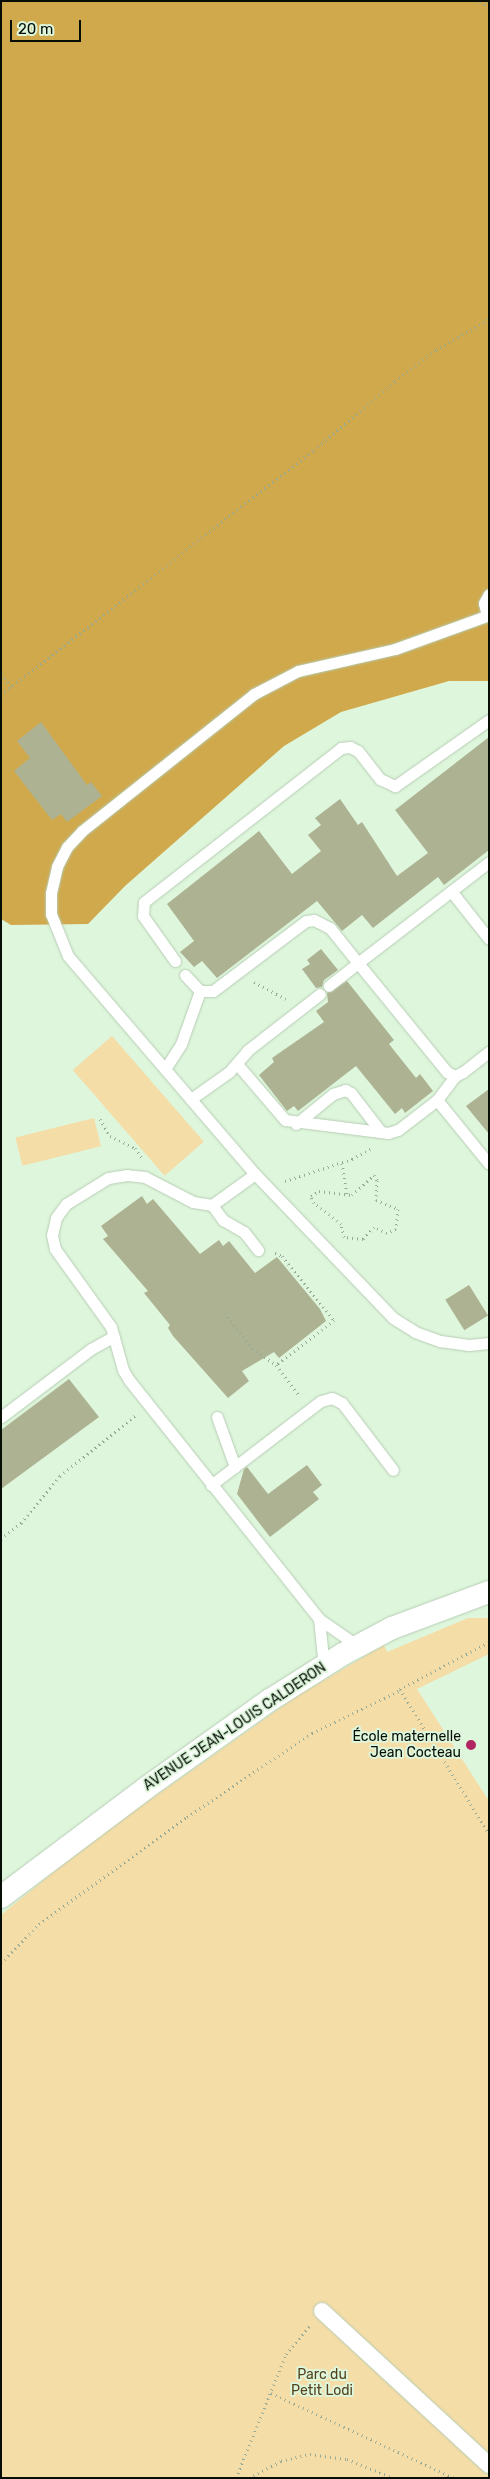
<!DOCTYPE html>
<html>
<head>
<meta charset="utf-8">
<style>
  body { margin:0 }
  #map { position:relative; width:490px; height:2479px; overflow:hidden; background:#def6dc; font-family:Rubik,sans-serif }
  div>[style] { position:absolute }
  .green>* { inset:0; background:#f5dda8; transform-origin:0 0 }
  .forest>* { inset:0; background:#d0a94d }
  .building>* { inset:0; background:#adb292; transform-origin:0 0 }
  .path>* { height:3px; margin-top:-1.5px; transform-origin:0; background:repeating-linear-gradient(90deg,#97aa96 0 1px,transparent 0 5px) }
  .roads { filter:drop-shadow(0 0 1px #b6cdb4) drop-shadow(0 0 1px #b6cdb4) }
  .service>* { height:11px; margin:-5.5px; padding:0 5.5px; transform-origin:5.5px; border-radius:5.5px; background:#fff }
  .pedestrian>* { height:16px; margin:-8px; padding:0 8px; transform-origin:8px; border-radius:8px; background:#fff }
  .minor>* { height:22px; margin:-11px; padding:0 11px; transform-origin:11px; border-radius:11px; background:#fff }
  .dots>* { width:14px; height:14px; translate:-50% -50%; box-sizing:border-box; border:2px solid #def6dc; border-radius:50% }
  span { translate:-50% -50%; white-space:nowrap; text-align:center; line-height:1.15; -webkit-text-stroke:4px #def6dc; paint-order:stroke }
  .street-label { font-size:14px; color:#060e06 }
  .poi-label { font-size:14px; color:#060e06 }
  .right { translate:-100% -50%; text-align:right }
  .park-label { font-size:14px; color:#54431d }
  .frame { position:absolute; inset:0; border:2px solid #060e06; pointer-events:none }
  .scale { position:absolute; left:10px; top:20px; width:71px; height:22px; box-sizing:border-box; border:2px solid #060e06; border-top:0; padding-left:6px; font-size:15px; line-height:18px; white-space:nowrap; color:#060e06; -webkit-text-stroke:4px #def6dc; paint-order:stroke }
</style>
</head>
<body>
<div id="map">
  <div class="green">
    <i style="left:112px;top:1036px;width:140px;height:52px;rotate:49deg"></i>
    <i style="left:94px;top:1118px;width:29px;height:81px;rotate:76deg"></i>
    <i style="clip-path:polygon(468px 1618px,489px 1618px,489px 1654px,417px 1689px,489px 1801px,489px 2478px,1px 2478px,1px 1915px,90px 1842px,297px 1696px,384px 1645px,387px 1652px)"></i>
  </div>
  <div class="forest">
    <i style="clip-path:polygon(1px 1px,489px 1px,489px 681px,449px 681px,341px 712px,284px 746px,125px 886px,88px 924px,11px 925px,1px 919px)"></i>
  </div>
  <div class="building">
    <i style="clip-path:polygon(41px 722px,87px 785px,91px 782px,102px 796px,67px 822px,61px 814px,52px 820px,14px 771px,30px 758px,17px 741px)"></i>
    <i style="clip-path:polygon(489px 737px,489px 850px,444px 885px,438px 877px,373px 928px,362px 915px,342px 931px,317px 901px,217px 978px,202px 961px,194px 967px,180px 952px,194px 941px,167px 904px,259px 831px,292px 874px,321px 851px,308px 835px,321px 825px,315px 818px,340px 799px,358px 825px,362px 822px,397px 876px,428px 853px,395px 810px)"></i>
    <i style="clip-path:polygon(321px 949px,338px 970px,324px 980px,322px 987px,316px 988px,302px 969px,310px 964px,307px 960px)"></i>
    <i style="clip-path:polygon(347px 981px,394px 1040px,389px 1044px,416px 1078px,420px 1074px,433px 1091px,405px 1113px,402px 1108px,395px 1114px,356px 1066px,298px 1111px,294px 1106px,287px 1111px,259px 1075px,274px 1062px,272px 1058px,324px 1022px,316px 1011px,328px 1002px,327px 993px)"></i>
    <i style="clip-path:polygon(489px 1089px,489px 1134px,466px 1106px)"></i>
    <i style="clip-path:polygon(142px 1196px,147px 1204px,153px 1199px,200px 1254px,219px 1240px,223px 1246px,229px 1241px,255px 1273px,277px 1257px,320px 1309px,326px 1321px,279px 1358px,274px 1352px,242px 1371px,249px 1381px,228px 1398px,173px 1336px,168px 1328px,170px 1325px,144px 1293px,148px 1291px,103px 1239px,108px 1236px,101px 1226px)"></i>
    <i style="left:469px;top:1285px;width:36px;height:28px;rotate:58deg"></i>
    <i style="clip-path:polygon(69px 1379px,99px 1417px,1px 1489px,1px 1430px)"></i>
    <i style="clip-path:polygon(307px 1465px,322px 1485px,313px 1492px,319px 1499px,270px 1537px,237px 1494px,244px 1469px,247px 1467px,268px 1494px)"></i>
  </div>
  <div class="path">
    <i style="left:480px;top:1px;width:11px;rotate:34deg"></i>
    <i style="left:1px;top:674px;width:16px;rotate:52deg"></i>
    <i style="left:1px;top:695px;width:397px;rotate:-38.1deg"></i>
    <i style="left:314px;top:450px;width:106px;rotate:-40.4deg"></i>
    <i style="left:395px;top:381px;width:51px;rotate:-37.1deg"></i>
    <i style="left:436px;top:350px;width:61px;rotate:-30.3deg"></i>
    <i style="left:254px;top:982px;width:36px;rotate:28deg"></i>
    <i style="left:100px;top:1119px;width:20px;rotate:60deg"></i>
    <i style="left:110px;top:1136px;width:28px;rotate:26deg"></i>
    <i style="left:135px;top:1148px;width:14px;rotate:56deg"></i>
    <i style="left:342px;top:1163px;width:33px;rotate:81deg"></i>
    <i style="left:374px;top:1175px;width:6px;rotate:59deg"></i>
    <i style="left:377px;top:1180px;width:20px;rotate:93deg"></i>
    <i style="left:376px;top:1200px;width:24px;rotate:22deg"></i>
    <i style="left:398px;top:1209px;width:20px;rotate:96deg"></i>
    <i style="left:396px;top:1229px;width:10px;rotate:156deg"></i>
    <i style="left:387px;top:1233px;width:14px;rotate:-155deg"></i>
    <i style="left:374px;top:1227px;width:16px;rotate:133deg"></i>
    <i style="left:363px;top:1239px;width:19px;rotate:-174deg"></i>
    <i style="left:344px;top:1237px;width:13px;rotate:-103deg"></i>
    <i style="left:341px;top:1224px;width:34px;rotate:-142deg"></i>
    <i style="left:314px;top:1203px;width:8px;rotate:-113deg"></i>
    <i style="left:311px;top:1196px;width:9px;rotate:-32deg"></i>
    <i style="left:319px;top:1191px;width:33px;rotate:7deg"></i>
    <i style="left:352px;top:1195px;width:30px;rotate:-42deg"></i>
    <i style="left:285px;top:1181px;width:71px;rotate:-18.2deg"></i>
    <i style="left:352px;top:1159px;width:21px;rotate:-29deg"></i>
    <i style="left:275px;top:1253px;width:8px;rotate:23deg"></i>
    <i style="left:282px;top:1256px;width:82px;rotate:50.9deg"></i>
    <i style="left:334px;top:1320px;width:73px;rotate:142.2deg"></i>
    <i style="left:224px;top:1313px;width:45px;rotate:51.3deg"></i>
    <i style="left:252px;top:1348px;width:29px;rotate:35deg"></i>
    <i style="left:276px;top:1365px;width:40px;rotate:53deg"></i>
    <i style="left:1px;top:1539px;width:26px;rotate:-39deg"></i>
    <i style="left:21px;top:1523px;width:61px;rotate:-50.3deg"></i>
    <i style="left:60px;top:1476px;width:97px;rotate:-38.8deg"></i>
    <i style="left:489px;top:1642px;width:101px;rotate:152.2deg"></i>
    <i style="left:400px;top:1689px;width:170px;rotate:58.5deg"></i>
    <i style="left:1px;top:1963px;width:54px;rotate:-45.7deg"></i>
    <i style="left:39px;top:1924px;width:183px;rotate:-35.9deg"></i>
    <i style="left:187px;top:1817px;width:151px;rotate:-33.9deg"></i>
    <i style="left:312px;top:1733px;width:99px;rotate:-25.8deg"></i>
    <i style="left:271px;top:2393px;width:202px;rotate:24.9deg"></i>
    <i style="left:236px;top:2478px;width:134px;rotate:-68deg"></i>
    <i style="left:286px;top:2354px;width:38px;rotate:-50deg"></i>
    <i style="left:249px;top:2478px;width:36px;rotate:-28deg"></i>
    <i style="left:281px;top:2461px;width:30px;rotate:-14deg"></i>
    <i style="left:310px;top:2454px;width:37px;rotate:8deg"></i>
    <i style="left:347px;top:2459px;width:50px;rotate:22.4deg"></i>
  </div>
  <div class="roads">
    <div class="service">
      <i style="left:489px;top:615px;width:100px;rotate:160.1deg"></i>
      <i style="left:395px;top:649px;width:99px;rotate:167.2deg"></i>
      <i style="left:298px;top:671px;width:50px;rotate:152.4deg"></i>
      <i style="left:254px;top:694px;width:220px;rotate:141.5deg"></i>
      <i style="left:82px;top:831px;width:22px;rotate:133deg"></i>
      <i style="left:67px;top:847px;width:22px;rotate:117deg"></i>
      <i style="left:57px;top:867px;width:27px;rotate:103deg"></i>
      <i style="left:51px;top:893px;width:21px;rotate:90deg"></i>
      <i style="left:51px;top:914px;width:45px;rotate:68deg"></i>
      <i style="left:68px;top:956px;width:287px;rotate:49.4deg"></i>
      <i style="left:255px;top:1174px;width:199px;rotate:46.2deg"></i>
      <i style="left:393px;top:1318px;width:26px;rotate:32deg"></i>
      <i style="left:415px;top:1332px;width:27px;rotate:20deg"></i>
      <i style="left:440px;top:1341px;width:29px;rotate:8deg"></i>
      <i style="left:469px;top:1345px;width:20px;rotate:-6deg"></i>
      <i style="left:487px;top:616px;width:13px;rotate:-103deg"></i>
      <i style="left:484px;top:603px;width:10px;rotate:-61deg"></i>
      <i style="left:489px;top:862px;width:165px;rotate:142.4deg"></i>
      <i style="left:358px;top:963px;width:141px;rotate:50.8deg"></i>
      <i style="left:447px;top:1072px;width:9px;rotate:27deg"></i>
      <i style="left:455px;top:1076px;width:9px;rotate:-27deg"></i>
      <i style="left:463px;top:1072px;width:33px;rotate:-38deg"></i>
      <i style="left:451px;top:891px;width:61px;rotate:51.6deg"></i>
      <i style="left:175px;top:961px;width:55px;rotate:-125.4deg"></i>
      <i style="left:143px;top:916px;width:14px;rotate:-86deg"></i>
      <i style="left:144px;top:902px;width:250px;rotate:-38deg"></i>
      <i style="left:341px;top:748px;width:9px;rotate:-6deg"></i>
      <i style="left:350px;top:747px;width:9px;rotate:27deg"></i>
      <i style="left:358px;top:751px;width:36px;rotate:52deg"></i>
      <i style="left:380px;top:779px;width:17px;rotate:25deg"></i>
      <i style="left:395px;top:786px;width:115px;rotate:-35.1deg"></i>
      <i style="left:185px;top:975px;width:22px;rotate:47deg"></i>
      <i style="left:200px;top:991px;width:13px"></i>
      <i style="left:213px;top:991px;width:116px;rotate:-37deg"></i>
      <i style="left:306px;top:921px;width:8px;rotate:-7deg"></i>
      <i style="left:314px;top:920px;width:18px;rotate:27deg"></i>
      <i style="left:330px;top:928px;width:45px;rotate:51.3deg"></i>
      <i style="left:358px;top:963px;width:37px;rotate:142deg"></i>
      <i style="left:237px;top:1064px;width:74px;rotate:49.4deg"></i>
      <i style="left:285px;top:1120px;width:104px;rotate:7.2deg"></i>
      <i style="left:388px;top:1133px;width:10px;rotate:-17deg"></i>
      <i style="left:398px;top:1130px;width:49px;rotate:-37.6deg"></i>
      <i style="left:437px;top:1100px;width:30px;rotate:-53deg"></i>
      <i style="left:165px;top:1069px;width:30px;rotate:-57deg"></i>
      <i style="left:181px;top:1044px;width:56px;rotate:-70.3deg"></i>
      <i style="left:191px;top:1099px;width:47px;rotate:-35.4deg"></i>
      <i style="left:229px;top:1072px;width:29px;rotate:-49deg"></i>
      <i style="left:248px;top:1050px;width:91px;rotate:-37.9deg"></i>
      <i style="left:437px;top:1100px;width:82px;rotate:50.9deg"></i>
      <i style="left:296px;top:1124px;width:48px;rotate:-39deg"></i>
      <i style="left:333px;top:1094px;width:13px;rotate:-18deg"></i>
      <i style="left:345px;top:1090px;width:7px;rotate:27deg"></i>
      <i style="left:351px;top:1093px;width:49px;rotate:52.4deg"></i>
      <i style="left:255px;top:1174px;width:53px;rotate:144.2deg"></i>
      <i style="left:212px;top:1205px;width:19px;rotate:-171deg"></i>
      <i style="left:193px;top:1202px;width:54px;rotate:-152.5deg"></i>
      <i style="left:145px;top:1177px;width:18px;rotate:-174deg"></i>
      <i style="left:127px;top:1175px;width:19px;rotate:171deg"></i>
      <i style="left:108px;top:1178px;width:49px;rotate:148.2deg"></i>
      <i style="left:66px;top:1204px;width:17px;rotate:126deg"></i>
      <i style="left:56px;top:1218px;width:17px;rotate:103deg"></i>
      <i style="left:52px;top:1235px;width:14px;rotate:78deg"></i>
      <i style="left:55px;top:1249px;width:96px;rotate:54.3deg"></i>
      <i style="left:111px;top:1327px;width:45px;rotate:74.4deg"></i>
      <i style="left:123px;top:1370px;width:12px;rotate:59deg"></i>
      <i style="left:129px;top:1380px;width:305px;rotate:51.5deg"></i>
      <i style="left:319px;top:1619px;width:47px;rotate:34.7deg"></i>
      <i style="left:212px;top:1205px;width:19px;rotate:54deg"></i>
      <i style="left:223px;top:1220px;width:24px;rotate:30deg"></i>
      <i style="left:244px;top:1232px;width:23px;rotate:52deg"></i>
      <i style="left:1px;top:1417px;width:113px;rotate:-37.1deg"></i>
      <i style="left:91px;top:1349px;width:26px;rotate:-29deg"></i>
      <i style="left:217px;top:1417px;width:53px;rotate:70.2deg"></i>
      <i style="left:211px;top:1485px;width:138px;rotate:-37.4deg"></i>
      <i style="left:321px;top:1401px;width:11px;rotate:-15deg"></i>
      <i style="left:332px;top:1398px;width:11px;rotate:27deg"></i>
      <i style="left:342px;top:1403px;width:84px;rotate:52.7deg"></i>
      <i style="left:319px;top:1619px;width:48px;rotate:84.1deg"></i>
    </div>
    <div class="pedestrian">
      <i style="left:322px;top:2311px;width:227px;rotate:42.7deg"></i>
    </div>
    <div class="minor">
      <i style="left:1px;top:1897px;width:181px;rotate:-36.9deg"></i>
      <i style="left:146px;top:1788px;width:152px;rotate:-35.4deg"></i>
      <i style="left:270px;top:1700px;width:86px;rotate:-32.2deg"></i>
      <i style="left:343px;top:1654px;width:55px;rotate:-28deg"></i>
      <i style="left:392px;top:1628px;width:103px;rotate:-20.4deg"></i>
    </div>
  </div>
  <div class="dots">
    <i style="left:471px;top:1745px;background:#b12560"></i>
  </div>
  <div class="street-label">
    <span style="left:235px;top:1727px;rotate:-34deg">AVENUE JEAN-LOUIS CALDERON</span>
  </div>
  <div class="poi-label">
    <span class="right" style="left:461px;top:1745px">École maternelle<br>Jean Cocteau</span>
  </div>
  <div class="park-label">
    <span style="left:322px;top:2383px">Parc du<br>Petit Lodi</span>
  </div>
  <div class="frame"></div>
  <div class="scale">20 m</div>
</div>
</body>
</html>
